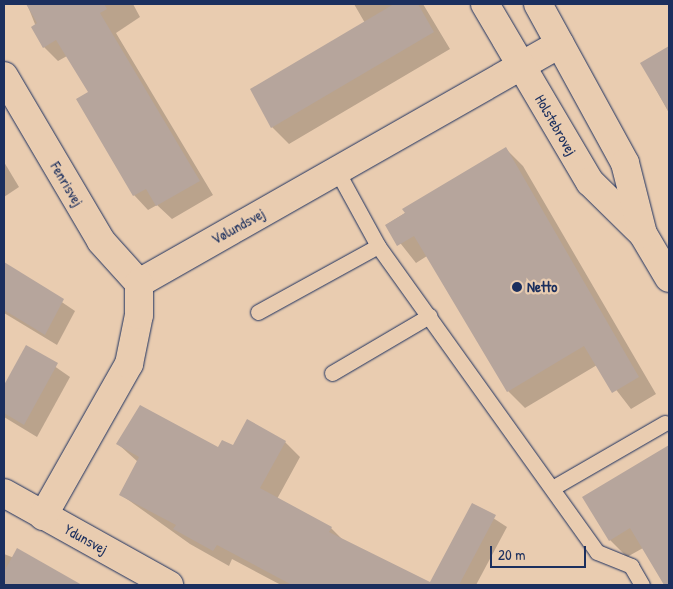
<!DOCTYPE html>
<html>
<head>
<meta charset="utf-8">
<style>
  body { margin:0 }
  #map { position:relative; width:673px; height:589px; overflow:hidden; background:#e9ccb0; font-family:"Patrick Hand",sans-serif }
  div>[style] { position:absolute }
  .shadow>* { inset:0; background:#0003 }
  .building>* { inset:0; background:#b6a59c }
  .roads { filter:drop-shadow(0 0 1px #1b2f5e) drop-shadow(0 0 1px #1b2f5e) }
  .lane>* { height:15px; margin:-7.5px; padding:0 7.5px; transform-origin:7.5px; border-radius:7.5px; background:#e9ccb0 }
  .street>* { height:28px; margin:-14px; padding:0 14px; transform-origin:14px; border-radius:14px; background:#e9ccb0 }
  .secondary>* { height:28px; margin:-14px; padding:0 14px; transform-origin:14px; border-radius:14px; background:#e9ccb0 }
  .dots>* { width:14px; height:14px; translate:-50% -50%; box-sizing:border-box; border:2px solid #e9ccb0; border-radius:50% }
  span { translate:-50% -50%; white-space:nowrap; text-align:center; line-height:1.15; -webkit-text-stroke:4.5px #e9ccb0; paint-order:stroke }
  .street-label { font-size:15px; color:#1b2f5e }
  .poi-label { font-size:15px; color:#1b2f5e; font-weight:700 }
  .left { translate:0 -50%; text-align:left }
  .frame { position:absolute; inset:0; border:5px solid #1b2f5e; pointer-events:none }
  .scale { position:absolute; left:490px; top:546px; width:96px; height:22px; box-sizing:border-box; border:2px solid #1b2f5e; border-top:0; padding-left:6px; font-size:15px; line-height:18px; white-space:nowrap; color:#1b2f5e; -webkit-text-stroke:4px #e9ccb0; paint-order:stroke }
</style>
</head>
<body>
<div id="map">
  <div class="shadow">
    <i style="clip-path:polygon(27px 4px,133px 4px,140px 17px,116px 33px,213px 195px,172px 219px,157px 205px,148px 210px,134px 195px,90px 92px,67px 56px,58px 61px,44px 47px)"></i>
    <i style="clip-path:polygon(354px 4px,423px 4px,450px 49px,289px 144px,272px 127px,365px 23px)"></i>
    <i style="clip-path:polygon(669px 48px,669px 113px,642px 64px)"></i>
    <i style="clip-path:polygon(506px 149px,523px 166px,656px 394px,631px 409px,597px 365px,525px 408px,508px 391px,427px 256px,416px 263px,386px 225px)"></i>
    <i style="clip-path:polygon(4px 162px,19px 187px,4px 197px)"></i>
    <i style="clip-path:polygon(4px 263px,75px 311px,57px 345px,4px 313px)"></i>
    <i style="clip-path:polygon(27px 347px,70px 377px,37px 437px,4px 417px,4px 388px)"></i>
    <i style="clip-path:polygon(285px 442px,300px 457px,277px 499px,331px 528px,344px 541px,406px 571px,420px 585px,281px 585px,232px 559px,229px 566px,190px 544px,120px 494px,138px 462px,118px 444px,219px 449px)"></i>
    <i style="clip-path:polygon(669px 446px,669px 585px,666px 585px,643px 548px,627px 557px,610px 540px,584px 497px)"></i>
    <i style="clip-path:polygon(473px 505px,507px 527px,476px 585px,430px 585px)"></i>
    <i style="clip-path:polygon(4px 554px,73px 581px,77px 585px,4px 585px)"></i>
  </div>
  <div class="building">
    <i style="clip-path:polygon(26px 4px,104px 4px,107px 9px,100px 13px,200px 181px,156px 206px,146px 189px,133px 196px,76px 99px,88px 92px,56px 40px,43px 48px,31px 27px,37px 23px)"></i>
    <i style="clip-path:polygon(394px 4px,418px 4px,434px 32px,271px 128px,250px 89px)"></i>
    <i style="clip-path:polygon(669px 46px,669px 112px,640px 63px)"></i>
    <i style="clip-path:polygon(506px 147px,639px 377px,612px 393px,584px 346px,507px 392px,414px 236px,397px 246px,385px 225px,405px 213px,402px 209px)"></i>
    <i style="clip-path:polygon(4px 262px,64px 299px,45px 335px,4px 310px)"></i>
    <i style="clip-path:polygon(26px 345px,58px 363px,24px 425px,4px 413px,4px 385px)"></i>
    <i style="clip-path:polygon(140px 405px,218px 447px,222px 440px,233px 445px,247px 419px,286px 441px,260px 488px,332px 527px,329px 532px,430px 582px,472px 503px,496px 515px,459px 585px,292px 585px,217px 545px,213px 551px,173px 529px,176px 525px,119px 495px,139px 457px,116px 444px)"></i>
    <i style="clip-path:polygon(669px 445px,669px 585px,664px 585px,630px 528px,609px 541px,582px 497px)"></i>
    <i style="clip-path:polygon(17px 548px,82px 585px,4px 585px,4px 572px)"></i>
  </div>
  <div class="roads">
    <div class="lane">
      <i style="left:337px;top:171px;width:85px;rotate:61.3deg"></i>
      <i style="left:378px;top:246px;width:376px;rotate:54.4deg"></i>
      <i style="left:597px;top:552px;width:37px;rotate:22deg"></i>
      <i style="left:631px;top:566px;width:22px;rotate:60deg"></i>
      <i style="left:258px;top:312px;width:137px;rotate:-28.8deg"></i>
      <i style="left:332px;top:373px;width:113px;rotate:-30.4deg"></i>
      <i style="left:554px;top:487px;width:128px;rotate:-30deg"></i>
    </div>
    <div class="street">
      <i style="left:4px;top:76px;width:191px;rotate:59.5deg"></i>
      <i style="left:101px;top:241px;width:57px;rotate:47.9deg"></i>
      <i style="left:139px;top:283px;width:484px;rotate:-29.6deg"></i>
      <i style="left:4px;top:493px;width:189px;rotate:29.1deg"></i>
      <i style="left:43px;top:516px;width:175px;rotate:-60.5deg"></i>
      <i style="left:129px;top:364px;width:50px;rotate:-78.5deg"></i>
      <i style="left:139px;top:315px;width:32px;rotate:-90deg"></i>
    </div>
    <div class="secondary">
      <i style="left:485px;top:4px;width:207px;rotate:59.5deg"></i>
      <i style="left:590px;top:182px;width:74px;rotate:44.5deg"></i>
      <i style="left:643px;top:234px;width:51px;rotate:59.4deg"></i>
      <i style="left:538px;top:4px;width:181px;rotate:61.3deg"></i>
      <i style="left:625px;top:163px;width:73px;rotate:75.8deg"></i>
    </div>
  </div>
  <div class="dots">
    <i style="left:517px;top:287px;background:#1b2f5e"></i>
  </div>
  <div class="street-label">
    <span style="left:556px;top:125px;rotate:60deg">Holstebrovej</span>
    <span style="left:67px;top:184px;rotate:59deg">Fenrisvej</span>
    <span style="left:238px;top:226px;rotate:-29deg">Vølundsvej</span>
    <span style="left:86px;top:539px;rotate:29deg">Ydunsvej</span>
  </div>
  <div class="poi-label">
    <span class="left" style="left:527px;top:287px">Netto</span>
  </div>
  <div class="frame"></div>
  <div class="scale">20 m</div>
</div>
</body>
</html>
